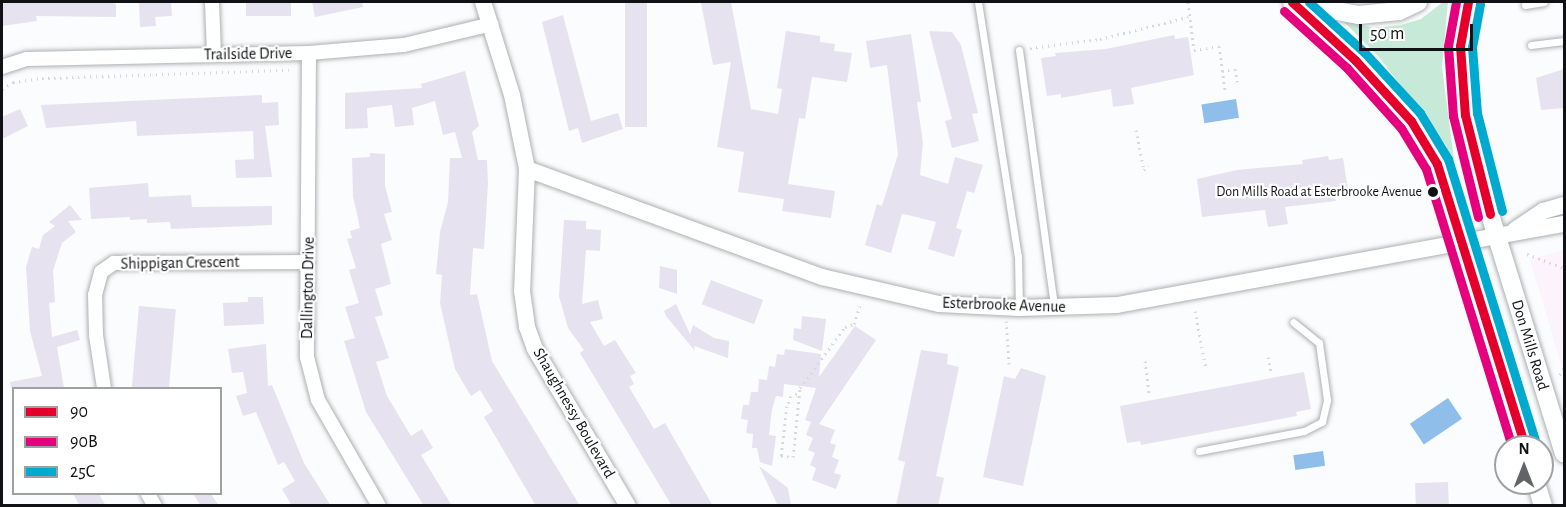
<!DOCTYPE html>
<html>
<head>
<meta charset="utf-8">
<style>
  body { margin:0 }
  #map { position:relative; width:1566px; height:507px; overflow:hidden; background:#fbfcfe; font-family:"Alegreya Sans",sans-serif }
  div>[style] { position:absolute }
  .commercial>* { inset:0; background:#fcf3fd }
  .green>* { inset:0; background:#c6ead7 }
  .water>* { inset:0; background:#8fbeea; transform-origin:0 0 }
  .building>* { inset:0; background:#e7e2ef; transform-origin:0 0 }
  .path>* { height:3px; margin-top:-1.5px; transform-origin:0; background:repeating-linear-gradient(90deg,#d8d8d9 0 1.5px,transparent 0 6px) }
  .roads { filter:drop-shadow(0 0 2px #aeafb1) drop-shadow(0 0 2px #aeafb1) }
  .service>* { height:7px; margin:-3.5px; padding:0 3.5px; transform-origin:3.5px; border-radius:3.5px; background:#feffff }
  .minor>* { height:14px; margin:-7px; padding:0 7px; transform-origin:7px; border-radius:7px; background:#feffff }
  .tertiary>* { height:16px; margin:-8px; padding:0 8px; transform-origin:8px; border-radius:8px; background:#feffff }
  .secondary>* { height:18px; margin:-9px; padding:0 9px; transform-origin:9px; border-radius:9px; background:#feffff }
  .bus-1>* { height:9px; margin:-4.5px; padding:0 4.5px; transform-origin:4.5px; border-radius:4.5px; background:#e4002b }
  .bus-2>* { height:9px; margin:-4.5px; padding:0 4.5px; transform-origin:4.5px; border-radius:4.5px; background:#e5007d }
  .bus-3>* { height:9px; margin:-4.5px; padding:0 4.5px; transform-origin:4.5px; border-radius:4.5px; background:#00a9ce }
  .dots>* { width:16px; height:16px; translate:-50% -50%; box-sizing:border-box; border:3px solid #fff; border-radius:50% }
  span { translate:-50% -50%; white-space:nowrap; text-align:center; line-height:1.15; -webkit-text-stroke:4.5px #fff; paint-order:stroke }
  .bus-label { font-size:14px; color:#101114 }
  .right { translate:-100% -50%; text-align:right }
  .street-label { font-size:16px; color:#101114 }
  .frame { position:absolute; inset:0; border:3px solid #101114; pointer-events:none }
  .legend { position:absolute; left:12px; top:387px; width:210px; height:108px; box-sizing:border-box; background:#fff; border:2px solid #9fa0a1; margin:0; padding:8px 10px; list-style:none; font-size:18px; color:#101114 }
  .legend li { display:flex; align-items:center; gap:12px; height:30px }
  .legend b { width:30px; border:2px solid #9fa0a1 }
  .north { position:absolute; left:1494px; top:435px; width:60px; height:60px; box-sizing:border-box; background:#fff; border:2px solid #9fa0a1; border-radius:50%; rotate:0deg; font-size:16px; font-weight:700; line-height:24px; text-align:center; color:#101114 }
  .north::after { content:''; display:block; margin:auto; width:21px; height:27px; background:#626366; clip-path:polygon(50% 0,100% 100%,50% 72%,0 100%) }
  .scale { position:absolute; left:1359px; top:24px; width:114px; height:27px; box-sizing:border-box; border:3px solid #101114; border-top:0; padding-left:8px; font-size:18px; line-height:21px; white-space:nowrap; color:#101114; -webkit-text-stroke:4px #fff; paint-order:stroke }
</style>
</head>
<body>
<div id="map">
  <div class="commercial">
    <i style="clip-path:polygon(1564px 249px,1564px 374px,1530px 260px)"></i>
  </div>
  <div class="green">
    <i style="clip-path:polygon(1443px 2px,1448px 2px,1442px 67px,1458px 190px,1446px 145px,1379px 57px,1341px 19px,1373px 28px,1401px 25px,1421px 19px)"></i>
  </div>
  <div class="water">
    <i style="left:1236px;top:99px;width:19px;height:35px;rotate:81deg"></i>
    <i style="left:1448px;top:398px;width:25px;height:46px;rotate:56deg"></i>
    <i style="left:1323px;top:451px;width:15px;height:30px;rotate:82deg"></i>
  </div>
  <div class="building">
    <i style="clip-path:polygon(2px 2px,109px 2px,116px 4px,116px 17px,36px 16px,37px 21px,2px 26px)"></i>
    <i style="clip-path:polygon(139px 2px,171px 2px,172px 16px,155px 17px,156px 26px,140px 27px)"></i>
    <i style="left:246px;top:2px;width:45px;height:14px"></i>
    <i style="clip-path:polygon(312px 2px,362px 2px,363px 7px,315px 17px)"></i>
    <i style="left:625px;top:2px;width:22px;height:125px"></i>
    <i style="clip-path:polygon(731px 2px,751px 109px,778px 114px,782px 89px,777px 88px,786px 31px,820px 36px,820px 42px,835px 44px,834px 51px,852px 53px,847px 82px,812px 77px,805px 119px,799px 118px,788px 184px,835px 191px,831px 218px,782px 211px,784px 199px,738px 192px,744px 152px,717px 147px,731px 62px,713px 65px,701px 3px)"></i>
    <i style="clip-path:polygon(563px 15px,591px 121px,618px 113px,623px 129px,582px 143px,578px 128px,569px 131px,542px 22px)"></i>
    <i style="clip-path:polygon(929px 31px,952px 32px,961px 45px,978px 113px,972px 114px,979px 141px,952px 148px,945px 121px,952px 119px)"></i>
    <i style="clip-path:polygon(911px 34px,921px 102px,917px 102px,923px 143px,920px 175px,948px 184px,955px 157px,983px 165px,974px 193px,967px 191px,956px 228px,962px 230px,954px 257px,928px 249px,936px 222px,908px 215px,902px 214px,891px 253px,865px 245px,877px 204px,882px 206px,898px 154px,887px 65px,870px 68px,866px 41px)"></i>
    <i style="clip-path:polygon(1174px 35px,1175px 39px,1188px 37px,1194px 75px,1131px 88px,1134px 104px,1113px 107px,1111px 89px,1061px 98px,1061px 94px,1047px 96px,1041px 58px,1056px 56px,1055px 53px,1106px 49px)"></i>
    <i style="clip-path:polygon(1564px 69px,1564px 108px,1541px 110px,1536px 78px)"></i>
    <i style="clip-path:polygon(465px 71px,479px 126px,472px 132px,478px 160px,487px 160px,488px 183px,484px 249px,473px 248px,470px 295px,477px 294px,492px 361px,580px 506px,536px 506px,484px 417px,493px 411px,480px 390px,471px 396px,455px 369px,440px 303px,442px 275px,436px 274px,440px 232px,448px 202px,450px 158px,462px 158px,455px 132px,443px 135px,435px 101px,412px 108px,414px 125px,395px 127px,392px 105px,367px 108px,368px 128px,345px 129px,345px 93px,422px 88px,421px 84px)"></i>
    <i style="clip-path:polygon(262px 95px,262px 103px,278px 102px,279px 125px,265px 126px,272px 177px,236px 178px,235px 160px,254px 159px,253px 131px,137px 136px,136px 121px,46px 128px,41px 105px)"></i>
    <i style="clip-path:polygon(20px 109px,28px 126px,2px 139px,2px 117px)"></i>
    <i style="clip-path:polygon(370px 153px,385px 154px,385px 186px,392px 212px,384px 214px,392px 240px,381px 244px,391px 284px,375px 289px,383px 315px,375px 317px,389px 358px,376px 362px,387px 396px,411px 436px,422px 429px,433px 448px,421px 455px,452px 506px,424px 506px,366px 412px,344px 341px,355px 338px,345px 307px,359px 303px,349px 270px,356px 268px,347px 239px,352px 238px,350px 231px,360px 228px,353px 196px,352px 158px,370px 157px)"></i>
    <i style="clip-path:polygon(1328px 156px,1329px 160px,1343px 158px,1349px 196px,1335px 198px,1336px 201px,1285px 207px,1288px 224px,1268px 227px,1265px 210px,1202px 217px,1197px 179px,1237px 170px,1303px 164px,1302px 160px)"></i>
    <i style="clip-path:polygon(148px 183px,149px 197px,191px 195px,192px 207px,272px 206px,272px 225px,171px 229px,170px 222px,147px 223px,147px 219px,130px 220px,130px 217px,91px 219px,89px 188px)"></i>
    <i style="clip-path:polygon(70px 205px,82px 220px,68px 221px,76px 232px,62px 243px,53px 271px,55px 302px,49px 303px,52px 337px,77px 330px,80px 340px,57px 347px,64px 388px,11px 388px,10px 382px,42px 376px,30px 331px,26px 267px,32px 247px,39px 249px,43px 235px,55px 226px,49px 222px)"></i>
    <i style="clip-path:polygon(564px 220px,586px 221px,586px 229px,601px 230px,600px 251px,586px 250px,582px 304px,598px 300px,603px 319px,590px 322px,604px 346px,615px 340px,636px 373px,630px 376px,634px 384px,629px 387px,654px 429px,665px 423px,713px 506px,672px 506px,580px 353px,584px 350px,568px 328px,559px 296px)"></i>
    <i style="clip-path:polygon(660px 266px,677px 270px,677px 294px,659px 288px)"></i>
    <i style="left:711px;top:280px;width:56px;height:26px;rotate:21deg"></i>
    <i style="clip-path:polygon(248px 297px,263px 297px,264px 324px,224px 326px,223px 303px,248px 302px)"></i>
    <i style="clip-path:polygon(676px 304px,690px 334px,693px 325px,714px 338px,729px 341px,728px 358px,694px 346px,695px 351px,666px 316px,664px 311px)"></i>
    <i style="left:139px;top:306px;width:37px;height:82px;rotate:5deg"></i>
    <i style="clip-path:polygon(802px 316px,826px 319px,822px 351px,793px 340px,794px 328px,801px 329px)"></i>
    <i style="clip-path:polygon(855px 326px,876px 340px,819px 424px,835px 430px,830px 443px,836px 445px,832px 457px,839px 460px,834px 473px,841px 475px,836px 489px,812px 480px,816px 468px,810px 465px,815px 453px,808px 450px,813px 438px,806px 435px,811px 422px,805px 420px,816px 388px,784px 384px,783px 397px,776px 396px,772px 409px,769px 435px,776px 436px,772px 466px,760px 462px,757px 448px,752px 448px,753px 434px,746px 433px,748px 420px,741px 419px,743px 405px,749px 405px,751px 392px,758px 392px,759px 379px,767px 380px,769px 366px,775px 367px,777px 354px,784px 355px,785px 349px,821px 354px,819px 377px)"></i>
    <i style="clip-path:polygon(266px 344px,268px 386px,272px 385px,304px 463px,331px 506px,292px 506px,282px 489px,295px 481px,284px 462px,278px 465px,256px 412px,243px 416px,236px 396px,247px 393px,243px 372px,232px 373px,228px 349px)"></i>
    <i style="clip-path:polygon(921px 350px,948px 354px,947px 364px,959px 367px,936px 476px,944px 478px,938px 506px,896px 506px,905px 462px,898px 460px)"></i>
    <i style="clip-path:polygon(1021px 368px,1046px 376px,1023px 486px,983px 477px,1004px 376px,1015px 379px)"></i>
    <i style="clip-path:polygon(1304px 372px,1311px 409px,1296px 412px,1297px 416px,1141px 445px,1140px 441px,1127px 443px,1120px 406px)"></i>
    <i style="clip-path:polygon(759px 466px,788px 488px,791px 506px,778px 506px)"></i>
    <i style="left:1448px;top:482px;width:24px;height:33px;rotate:88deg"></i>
    <i style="clip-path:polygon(73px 494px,99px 494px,106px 506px,80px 506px)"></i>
    <i style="clip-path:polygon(193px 494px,211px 494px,219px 506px,201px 506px)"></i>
  </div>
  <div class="path">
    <i style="left:1188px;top:2px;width:48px;rotate:82.9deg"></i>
    <i style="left:1194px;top:50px;width:25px;rotate:-9deg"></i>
    <i style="left:1219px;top:46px;width:44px;rotate:82.2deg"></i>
    <i style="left:1030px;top:48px;width:71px;rotate:-7.3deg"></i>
    <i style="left:1100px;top:39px;width:91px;rotate:-14deg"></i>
    <i style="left:1222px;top:71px;width:13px;rotate:-9deg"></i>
    <i style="left:1235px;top:69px;width:13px;rotate:81deg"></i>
    <i style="left:2px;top:89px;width:13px;rotate:-32deg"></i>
    <i style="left:13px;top:82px;width:29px;rotate:-8deg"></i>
    <i style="left:42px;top:78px;width:247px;rotate:-1.9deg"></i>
    <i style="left:1136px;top:130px;width:41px;rotate:78.7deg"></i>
    <i style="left:1144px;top:170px;width:6px;rotate:-45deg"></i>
    <i style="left:1527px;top:254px;width:40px;rotate:21deg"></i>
    <i style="left:1195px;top:311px;width:59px;rotate:79.3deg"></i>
    <i style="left:1006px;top:321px;width:43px;rotate:86deg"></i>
    <i style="left:1268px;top:357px;width:15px;rotate:79deg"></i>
    <i style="left:1145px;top:361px;width:33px;rotate:83deg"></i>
    <i style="left:1560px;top:375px;width:8px;rotate:-60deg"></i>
    <i style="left:797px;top:394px;width:6px;rotate:162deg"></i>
    <i style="left:791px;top:396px;width:11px;rotate:112deg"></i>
    <i style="left:787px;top:406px;width:50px;rotate:96.8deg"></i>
    <i style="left:781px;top:456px;width:12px;rotate:5deg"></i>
    <i style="left:793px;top:457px;width:69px;rotate:-84.2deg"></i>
    <i style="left:800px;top:388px;width:76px;rotate:-53.6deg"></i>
    <i style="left:845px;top:327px;width:9px;rotate:-18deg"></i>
    <i style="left:854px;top:324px;width:19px;rotate:-72deg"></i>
  </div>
  <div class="roads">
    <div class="service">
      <i style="left:978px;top:2px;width:257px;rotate:81.1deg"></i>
      <i style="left:1018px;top:256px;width:52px;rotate:88.9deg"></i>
      <i style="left:1525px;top:5px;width:19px;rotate:-9deg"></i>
      <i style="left:1531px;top:45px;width:33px;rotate:-7deg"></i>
      <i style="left:1019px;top:50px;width:257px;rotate:82.2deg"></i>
      <i style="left:1199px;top:451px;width:107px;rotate:-10.8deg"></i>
      <i style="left:1304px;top:431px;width:20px;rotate:-27deg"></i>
      <i style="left:1322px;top:422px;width:23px;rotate:-77deg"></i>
      <i style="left:1327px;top:400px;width:58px;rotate:-98deg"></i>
      <i style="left:1319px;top:343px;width:33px;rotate:-141deg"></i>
    </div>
    <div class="minor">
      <i style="left:212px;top:2px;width:52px;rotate:87.8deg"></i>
      <i style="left:309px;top:53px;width:304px;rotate:90.4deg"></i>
      <i style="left:307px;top:357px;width:44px;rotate:75.7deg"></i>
      <i style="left:318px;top:400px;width:122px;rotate:60.1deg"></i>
      <i style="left:2px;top:67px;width:26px;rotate:-18deg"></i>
      <i style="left:27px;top:59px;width:282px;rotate:-1.2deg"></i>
      <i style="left:309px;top:53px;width:95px;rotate:-4.8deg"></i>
      <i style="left:404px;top:45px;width:90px;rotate:-13.4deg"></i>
      <i style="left:104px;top:388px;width:54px;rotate:-98.6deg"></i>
      <i style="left:96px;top:335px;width:40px;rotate:-91.4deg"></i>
      <i style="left:95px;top:295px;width:24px;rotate:-75deg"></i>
      <i style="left:101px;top:272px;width:16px;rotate:-35deg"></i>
      <i style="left:114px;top:263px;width:194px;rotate:-0.3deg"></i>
      <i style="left:148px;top:494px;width:14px;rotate:60deg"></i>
    </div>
    <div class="tertiary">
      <i style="left:483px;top:2px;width:97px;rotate:72.7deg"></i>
      <i style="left:512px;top:95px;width:76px;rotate:78.5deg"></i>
      <i style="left:527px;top:169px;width:122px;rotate:92.3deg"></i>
      <i style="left:522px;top:291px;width:36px;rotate:82deg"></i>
      <i style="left:527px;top:327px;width:23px;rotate:70deg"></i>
      <i style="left:535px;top:349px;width:182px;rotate:59.4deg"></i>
      <i style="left:527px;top:169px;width:314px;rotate:20.1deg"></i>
      <i style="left:822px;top:277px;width:120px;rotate:13deg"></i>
      <i style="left:939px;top:304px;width:80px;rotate:2.9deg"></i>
      <i style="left:1019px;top:308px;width:98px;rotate:-1.8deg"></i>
      <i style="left:1117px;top:305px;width:454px;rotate:-10.3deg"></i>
      <i style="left:1515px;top:230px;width:34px;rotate:-34deg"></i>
      <i style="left:1543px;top:211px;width:22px;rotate:-16deg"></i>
    </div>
    <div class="secondary">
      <i style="left:1292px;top:2px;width:86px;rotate:42.6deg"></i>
      <i style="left:1355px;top:60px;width:83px;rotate:47.4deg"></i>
      <i style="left:1411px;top:121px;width:50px;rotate:58.8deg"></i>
      <i style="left:1437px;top:164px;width:296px;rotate:72.7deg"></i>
      <i style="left:1468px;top:2px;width:45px;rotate:100.3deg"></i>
      <i style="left:1460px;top:46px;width:69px;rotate:85.9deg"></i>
      <i style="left:1465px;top:115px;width:96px;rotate:76.1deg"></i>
      <i style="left:1488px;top:208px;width:257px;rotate:72.8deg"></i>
      <i style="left:1294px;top:3px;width:66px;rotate:10.5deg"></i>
      <i style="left:1359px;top:15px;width:40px;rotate:-5.7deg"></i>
      <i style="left:1399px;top:11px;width:21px;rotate:-25deg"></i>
      <i style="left:1536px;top:483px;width:24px;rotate:73deg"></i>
    </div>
  </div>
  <div class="bus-1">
    <i style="left:1292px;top:2px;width:86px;rotate:42.6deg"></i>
    <i style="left:1355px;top:60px;width:83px;rotate:47.4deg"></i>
    <i style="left:1411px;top:121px;width:50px;rotate:58.8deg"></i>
    <i style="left:1437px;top:164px;width:296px;rotate:72.7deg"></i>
    <i style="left:1468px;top:2px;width:45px;rotate:100.3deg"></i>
    <i style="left:1460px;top:46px;width:69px;rotate:85.9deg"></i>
    <i style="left:1465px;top:115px;width:102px;rotate:75.8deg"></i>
  </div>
  <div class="bus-2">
    <i style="left:1456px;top:2px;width:45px;rotate:100.3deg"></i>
    <i style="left:1448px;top:46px;width:70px;rotate:85.9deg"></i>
    <i style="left:1453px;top:116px;width:104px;rotate:76.1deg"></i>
    <i style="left:1284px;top:11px;width:85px;rotate:42.1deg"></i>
    <i style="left:1347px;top:68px;width:81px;rotate:48deg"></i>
    <i style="left:1401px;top:128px;width:48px;rotate:58.6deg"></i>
    <i style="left:1426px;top:169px;width:291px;rotate:72.8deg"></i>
  </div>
  <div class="bus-3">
    <i style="left:1309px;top:2px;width:74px;rotate:42.3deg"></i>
    <i style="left:1364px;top:52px;width:83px;rotate:47.4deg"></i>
    <i style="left:1420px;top:113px;width:54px;rotate:58.7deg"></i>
    <i style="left:1448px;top:159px;width:297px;rotate:72.8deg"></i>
    <i style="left:1480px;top:4px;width:44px;rotate:100.5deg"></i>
    <i style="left:1472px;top:47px;width:66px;rotate:85.7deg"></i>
    <i style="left:1477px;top:113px;width:101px;rotate:75.7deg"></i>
  </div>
  <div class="dots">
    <i style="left:1433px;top:192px;background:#101114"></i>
  </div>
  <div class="bus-label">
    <span class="right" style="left:1422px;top:192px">Don Mills Road at Esterbrooke Avenue</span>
  </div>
  <div class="street-label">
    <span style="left:248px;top:54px;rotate:-1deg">Trailside Drive</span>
    <span style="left:180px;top:263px;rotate:-1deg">Shippigan Crescent</span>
    <span style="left:308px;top:288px;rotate:-89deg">Dallington Drive</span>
    <span style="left:1004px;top:305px;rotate:2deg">Esterbrooke Avenue</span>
    <span style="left:1530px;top:345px;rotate:73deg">Don Mills Road</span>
    <span style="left:574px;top:413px;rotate:60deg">Shaughnessy Boulevard</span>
  </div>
  <div class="frame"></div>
  <ul class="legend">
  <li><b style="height:8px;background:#e4002b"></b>90</li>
  <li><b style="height:8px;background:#e5007d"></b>90B</li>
  <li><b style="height:8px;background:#00a9ce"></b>25C</li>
  </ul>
  <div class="north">N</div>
  <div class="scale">50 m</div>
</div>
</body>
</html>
